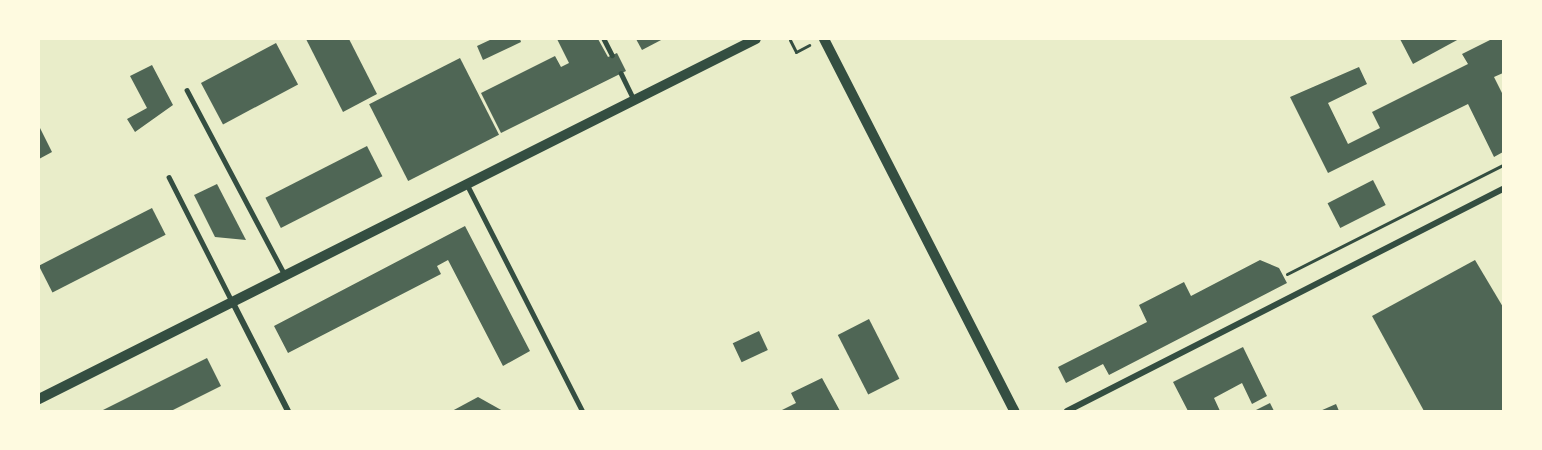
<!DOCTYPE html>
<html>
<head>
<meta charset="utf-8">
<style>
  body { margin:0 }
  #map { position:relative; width:1542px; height:450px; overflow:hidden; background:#e9edc9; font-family:Raleway,sans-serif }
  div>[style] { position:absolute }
  .building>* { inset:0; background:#4f6655; transform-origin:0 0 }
  .path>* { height:3px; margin:-1.5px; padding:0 1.5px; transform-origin:1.5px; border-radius:1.5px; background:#344e41 }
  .service>* { height:4.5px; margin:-2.25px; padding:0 2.25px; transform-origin:2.25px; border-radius:2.25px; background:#344e41 }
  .pedestrian>* { height:5px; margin:-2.5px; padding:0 2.5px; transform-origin:2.5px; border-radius:2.5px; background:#344e41 }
  .minor>* { height:6px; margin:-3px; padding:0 3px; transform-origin:3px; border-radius:3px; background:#344e41 }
  .tertiary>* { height:10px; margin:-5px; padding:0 5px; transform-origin:5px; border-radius:5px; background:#344e41 }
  span { translate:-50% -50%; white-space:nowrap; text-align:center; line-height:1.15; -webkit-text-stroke:6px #fefae0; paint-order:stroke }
  .frame { position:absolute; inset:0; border:40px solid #fefae0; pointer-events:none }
</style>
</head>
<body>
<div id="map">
  <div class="building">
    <i style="clip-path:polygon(306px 39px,349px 39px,377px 94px,343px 112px)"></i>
    <i style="clip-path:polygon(492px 39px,520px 39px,521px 42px,483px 60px,477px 46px)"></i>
    <i style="clip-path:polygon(557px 39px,598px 39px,608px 57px,617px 53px,626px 71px,501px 133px,481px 93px,555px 56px,561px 67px,569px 63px)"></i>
    <i style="clip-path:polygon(636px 39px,663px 39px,642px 50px)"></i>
    <i style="clip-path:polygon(1400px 39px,1459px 39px,1413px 64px)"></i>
    <i style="clip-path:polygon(1492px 39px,1503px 39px,1503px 73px,1494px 77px,1503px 95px,1503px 152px,1494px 157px,1468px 104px,1328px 173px,1290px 97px,1359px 67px,1367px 84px,1328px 103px,1348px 144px,1380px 128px,1372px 112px,1468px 64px,1462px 54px)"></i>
    <i style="left:276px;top:43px;width:47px;height:85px;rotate:62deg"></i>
    <i style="left:460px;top:58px;width:86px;height:102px;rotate:63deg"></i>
    <i style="clip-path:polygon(152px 65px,173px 105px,135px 132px,127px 119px,147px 108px,130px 76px)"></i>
    <i style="clip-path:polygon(39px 126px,52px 152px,39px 159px)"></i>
    <i style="left:367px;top:146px;width:34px;height:114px;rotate:63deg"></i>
    <i style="left:1373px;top:180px;width:28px;height:51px;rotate:63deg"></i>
    <i style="clip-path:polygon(217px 184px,246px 240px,215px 237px,194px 195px)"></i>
    <i style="left:152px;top:208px;width:30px;height:127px;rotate:63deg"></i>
    <i style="clip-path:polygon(465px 226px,530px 351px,503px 366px,448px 260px,437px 266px,441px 274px,288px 353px,274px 326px)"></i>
    <i style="clip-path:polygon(1260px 260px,1279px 268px,1287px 283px,1109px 375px,1103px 364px,1066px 383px,1058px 367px,1147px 322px,1139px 305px,1184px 282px,1191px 296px)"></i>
    <i style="clip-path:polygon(1475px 260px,1503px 307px,1503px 411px,1424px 411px,1372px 316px)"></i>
    <i style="left:869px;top:319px;width:67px;height:35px;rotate:63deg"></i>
    <i style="left:759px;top:331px;width:21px;height:29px;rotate:65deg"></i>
    <i style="clip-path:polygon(1243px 347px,1267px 396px,1252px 404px,1242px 383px,1214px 398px,1220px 411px,1188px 411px,1173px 382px)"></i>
    <i style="clip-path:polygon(207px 358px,221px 386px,171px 411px,101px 411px)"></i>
    <i style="clip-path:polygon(822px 378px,840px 411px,780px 411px,796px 403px,791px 393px)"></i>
    <i style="clip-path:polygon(478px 397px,503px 411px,452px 411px)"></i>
    <i style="clip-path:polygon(1270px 403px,1274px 411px,1254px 411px)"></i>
    <i style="clip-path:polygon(1336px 404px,1339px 411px,1320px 411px)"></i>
  </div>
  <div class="path">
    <i style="left:790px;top:40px;width:13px;rotate:63deg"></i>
    <i style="left:796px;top:52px;width:15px;rotate:-28deg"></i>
    <i style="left:1287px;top:274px;width:242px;rotate:-26.8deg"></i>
  </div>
  <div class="service">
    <i style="left:604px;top:39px;width:18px;rotate:63deg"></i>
    <i style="left:621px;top:73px;width:30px;rotate:64deg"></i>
    <i style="left:187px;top:90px;width:209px;rotate:62.1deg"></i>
    <i style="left:169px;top:177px;width:139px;rotate:63.1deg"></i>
  </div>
  <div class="pedestrian">
    <i style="left:468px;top:187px;width:251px;rotate:63deg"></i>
  </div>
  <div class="minor">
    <i style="left:233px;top:303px;width:121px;rotate:63deg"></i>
    <i style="left:1067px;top:411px;width:489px;rotate:-27deg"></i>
  </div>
  <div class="tertiary">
    <i style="left:824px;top:39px;width:418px;rotate:62.9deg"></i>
    <i style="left:39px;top:399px;width:802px;rotate:-26.66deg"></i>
  </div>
  <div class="frame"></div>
</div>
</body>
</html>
